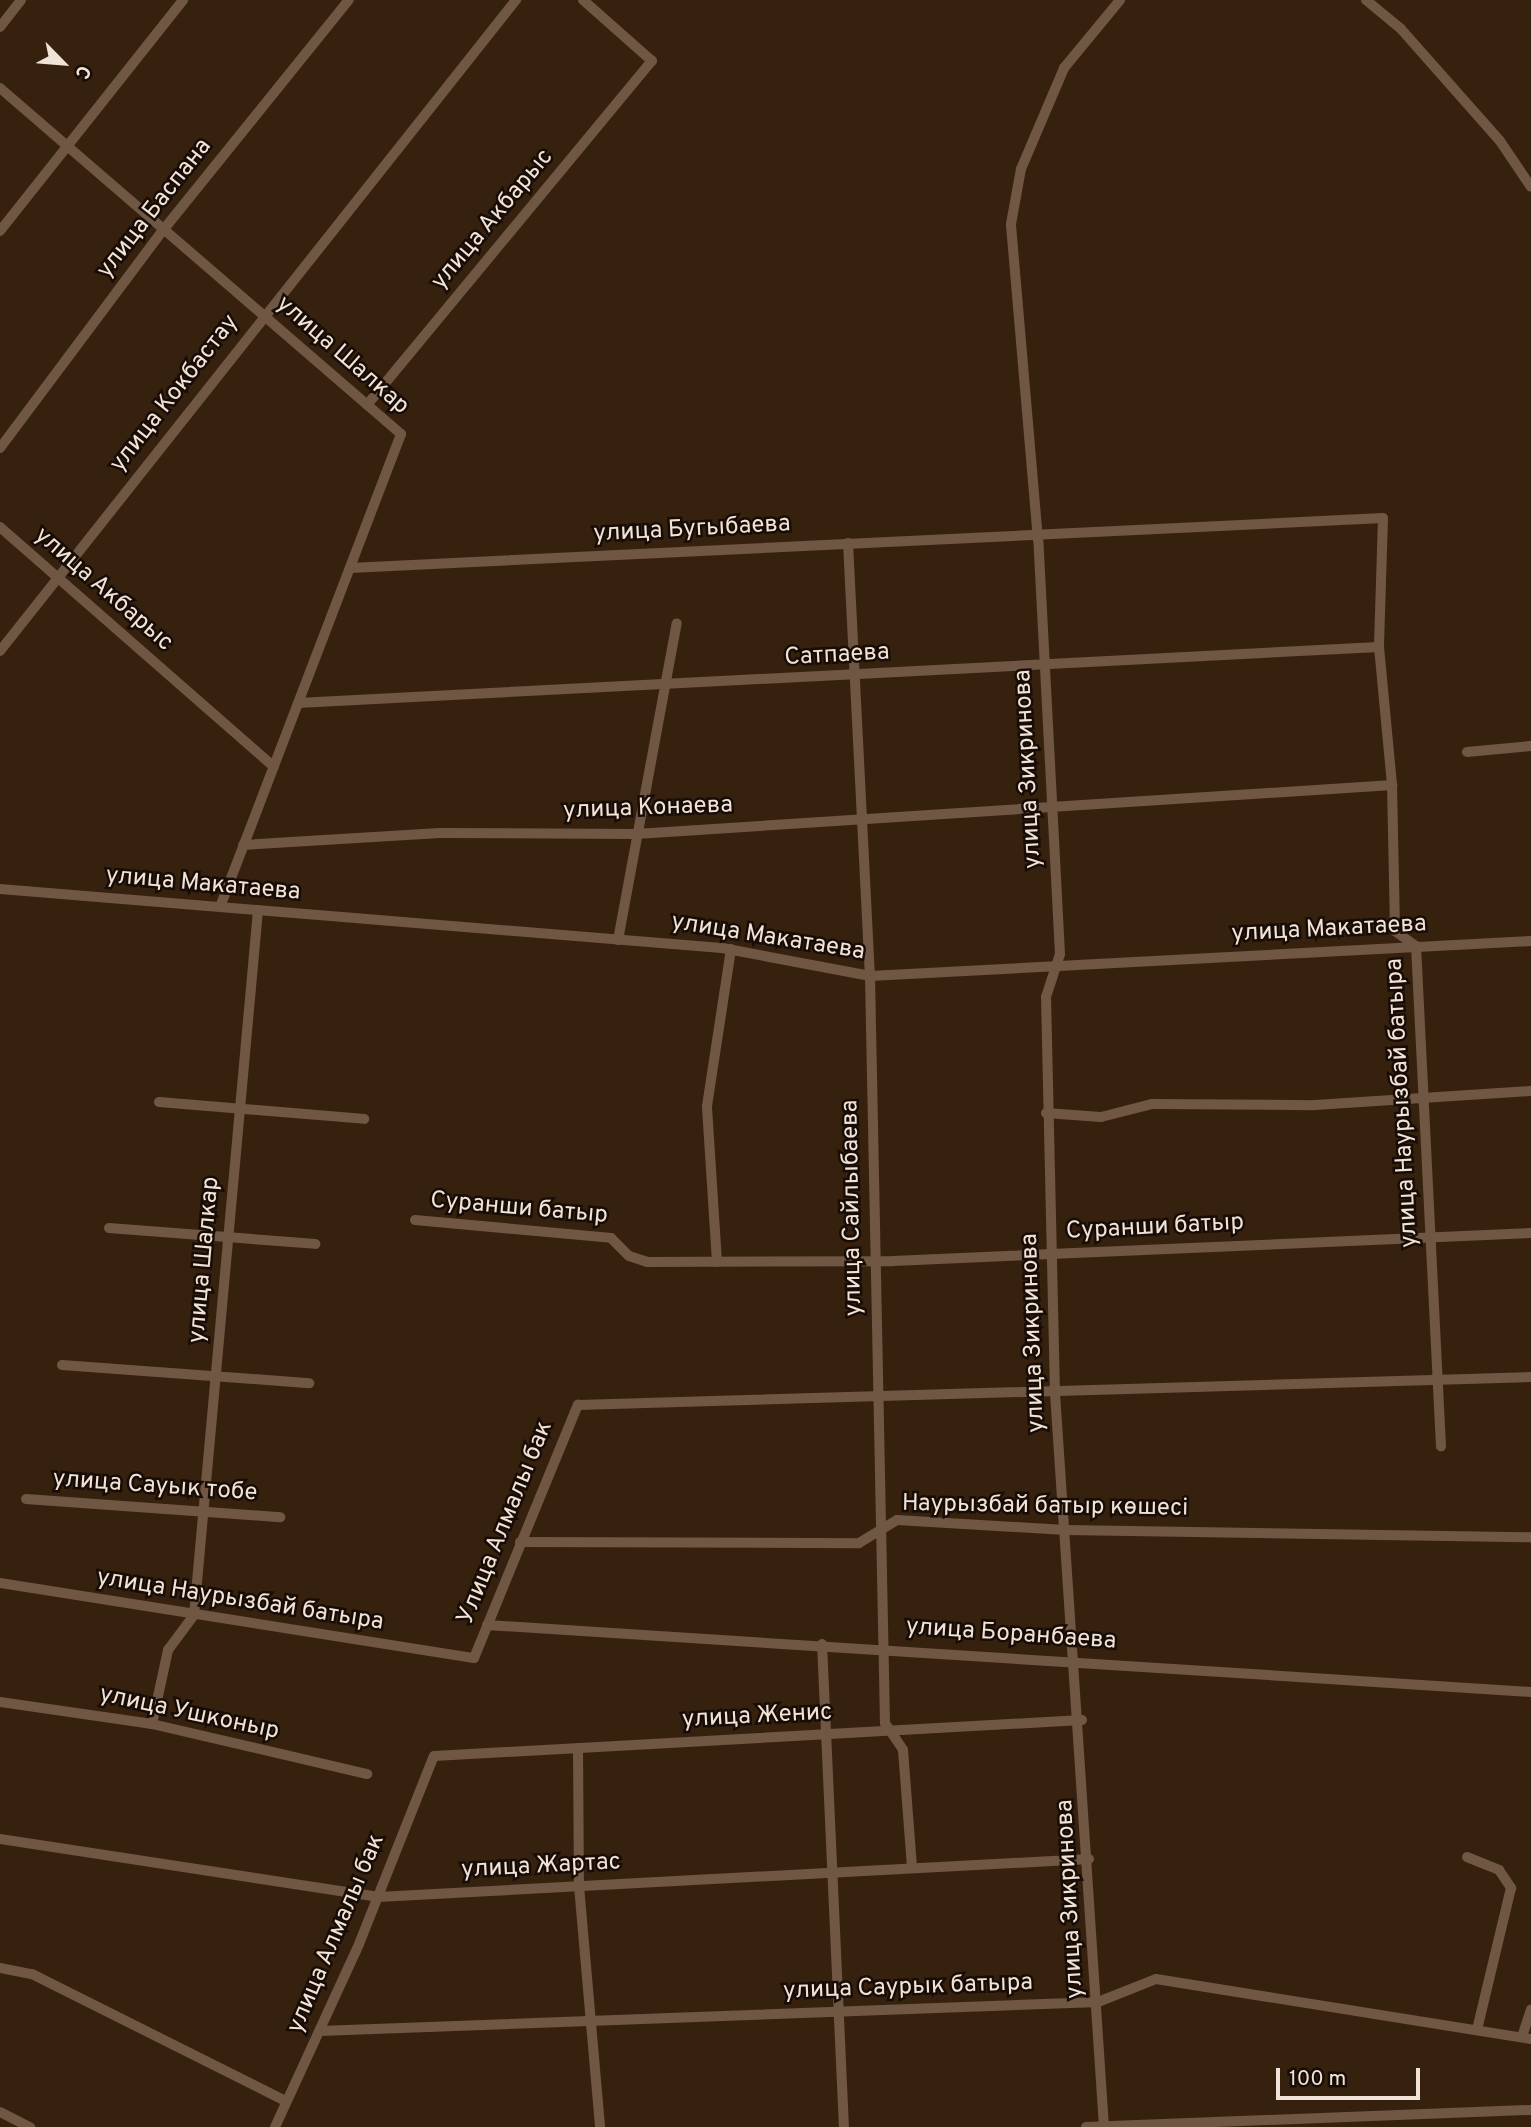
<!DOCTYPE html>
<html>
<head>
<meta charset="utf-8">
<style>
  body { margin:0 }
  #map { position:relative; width:1531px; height:2127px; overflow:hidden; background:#36210f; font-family:Overpass,sans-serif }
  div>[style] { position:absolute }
  .minor>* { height:10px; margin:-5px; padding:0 5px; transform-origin:5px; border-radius:5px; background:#705744 }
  span { translate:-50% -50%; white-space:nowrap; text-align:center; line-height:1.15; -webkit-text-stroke:5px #170d06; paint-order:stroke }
  .street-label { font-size:24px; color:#f2e3d8 }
  .north { position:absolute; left:28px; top:28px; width:70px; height:70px; -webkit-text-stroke:5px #170d06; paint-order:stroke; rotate:115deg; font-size:19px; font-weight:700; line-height:28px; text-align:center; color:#f2e3d8 }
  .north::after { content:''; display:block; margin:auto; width:24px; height:32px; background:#f2e3d8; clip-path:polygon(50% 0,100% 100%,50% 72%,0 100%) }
  .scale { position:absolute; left:1276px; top:2068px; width:144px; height:32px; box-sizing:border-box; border:4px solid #f2e3d8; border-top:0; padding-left:9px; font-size:21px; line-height:24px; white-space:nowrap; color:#f2e3d8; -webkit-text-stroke:5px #170d06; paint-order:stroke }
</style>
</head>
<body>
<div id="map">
  <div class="minor">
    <i style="left:1366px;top:0;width:45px;rotate:39.6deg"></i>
    <i style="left:1401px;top:29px;width:149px;rotate:48.5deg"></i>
    <i style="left:1500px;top:141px;width:55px;rotate:56deg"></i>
    <i style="left:0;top:27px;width:34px;rotate:-52deg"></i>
    <i style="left:0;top:88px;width:530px;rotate:40.79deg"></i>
    <i style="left:401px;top:434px;width:506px;rotate:110.94deg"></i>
    <i style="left:0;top:231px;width:295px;rotate:-51.6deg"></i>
    <i style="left:367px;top:405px;width:447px;rotate:-50.4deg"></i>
    <i style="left:652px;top:61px;width:92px;rotate:-138.5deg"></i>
    <i style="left:0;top:448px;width:274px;rotate:-53.2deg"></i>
    <i style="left:164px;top:229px;width:294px;rotate:-51.1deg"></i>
    <i style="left:0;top:527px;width:364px;rotate:41.2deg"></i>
    <i style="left:848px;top:543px;width:434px;rotate:87.1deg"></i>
    <i style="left:870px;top:976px;width:747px;rotate:88.85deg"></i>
    <i style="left:885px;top:1723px;width:32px;rotate:56deg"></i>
    <i style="left:903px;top:1750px;width:117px;rotate:85.6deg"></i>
    <i style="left:350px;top:568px;width:1034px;rotate:-2.77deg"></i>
    <i style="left:1383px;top:518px;width:129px;rotate:91.8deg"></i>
    <i style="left:1379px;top:647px;width:139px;rotate:84.6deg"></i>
    <i style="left:1392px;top:785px;width:146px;rotate:88.8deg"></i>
    <i style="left:1395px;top:931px;width:26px;rotate:36deg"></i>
    <i style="left:1416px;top:946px;width:501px;rotate:87.14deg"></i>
    <i style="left:0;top:651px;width:831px;rotate:-51.6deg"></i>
    <i style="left:298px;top:703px;width:1082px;rotate:-2.97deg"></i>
    <i style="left:1467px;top:752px;width:64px;rotate:-5.4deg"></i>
    <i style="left:243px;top:845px;width:197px;rotate:-3.5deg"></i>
    <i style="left:440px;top:833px;width:196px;rotate:0.3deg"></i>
    <i style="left:636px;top:834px;width:758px;rotate:-3.71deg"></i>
    <i style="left:0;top:889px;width:724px;rotate:4.67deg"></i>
    <i style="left:722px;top:948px;width:151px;rotate:10.7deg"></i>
    <i style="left:870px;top:976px;width:662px;rotate:-3.03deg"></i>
    <i style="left:618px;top:940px;width:322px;rotate:-79.5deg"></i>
    <i style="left:159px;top:1102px;width:206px;rotate:4.7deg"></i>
    <i style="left:1046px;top:1113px;width:55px;rotate:4.2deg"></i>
    <i style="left:1101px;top:1117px;width:53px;rotate:-14.3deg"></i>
    <i style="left:1152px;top:1104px;width:163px;rotate:0.4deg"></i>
    <i style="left:1315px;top:1105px;width:216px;rotate:-3.7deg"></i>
    <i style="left:415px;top:1220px;width:197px;rotate:5.2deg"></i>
    <i style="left:611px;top:1238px;width:25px;rotate:45deg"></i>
    <i style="left:629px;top:1256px;width:19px;rotate:18deg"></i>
    <i style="left:647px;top:1262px;width:246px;rotate:-0.2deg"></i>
    <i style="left:893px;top:1261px;width:639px;rotate:-2.51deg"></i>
    <i style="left:109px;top:1228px;width:207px;rotate:4.4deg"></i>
    <i style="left:717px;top:1262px;width:156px;rotate:-93.7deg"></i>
    <i style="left:707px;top:1106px;width:159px;rotate:-81.3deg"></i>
    <i style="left:62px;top:1365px;width:248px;rotate:4.2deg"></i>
    <i style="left:26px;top:1499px;width:255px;rotate:4.1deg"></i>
    <i style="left:520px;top:1542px;width:339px;rotate:0.2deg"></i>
    <i style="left:859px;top:1543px;width:44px;rotate:-31.2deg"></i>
    <i style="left:897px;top:1520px;width:169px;rotate:3.4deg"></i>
    <i style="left:1066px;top:1530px;width:465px;rotate:0.9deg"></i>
    <i style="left:0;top:1583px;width:480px;rotate:9deg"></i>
    <i style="left:474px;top:1658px;width:274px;rotate:-67.7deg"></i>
    <i style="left:578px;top:1405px;width:953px;rotate:-1.68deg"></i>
    <i style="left:487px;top:1625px;width:1046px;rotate:3.67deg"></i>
    <i style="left:822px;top:1644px;width:484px;rotate:87.4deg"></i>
    <i style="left:0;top:1702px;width:154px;rotate:8.2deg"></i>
    <i style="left:152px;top:1724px;width:221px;rotate:13.1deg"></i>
    <i style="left:152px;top:1724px;width:76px;rotate:-77.8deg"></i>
    <i style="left:168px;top:1650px;width:44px;rotate:-53.4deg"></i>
    <i style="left:194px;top:1615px;width:708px;rotate:-84.81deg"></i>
    <i style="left:578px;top:1748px;width:138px;rotate:89.6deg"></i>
    <i style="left:579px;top:1886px;width:242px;rotate:85deg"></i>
    <i style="left:0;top:1839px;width:382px;rotate:8.7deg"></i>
    <i style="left:378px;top:1897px;width:712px;rotate:-3.06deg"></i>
    <i style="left:1467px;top:1857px;width:35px;rotate:22deg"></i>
    <i style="left:1499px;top:1870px;width:22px;rotate:56deg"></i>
    <i style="left:1511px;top:1888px;width:146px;rotate:103.5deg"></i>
    <i style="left:0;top:1968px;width:33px;rotate:11deg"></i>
    <i style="left:32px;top:1974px;width:284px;rotate:26.6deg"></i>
    <i style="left:320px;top:2031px;width:779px;rotate:-2.13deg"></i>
    <i style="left:1098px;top:2002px;width:62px;rotate:-21.6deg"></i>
    <i style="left:1156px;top:1979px;width:380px;rotate:9.1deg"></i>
    <i style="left:1522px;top:2037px;width:29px;rotate:-72deg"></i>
    <i style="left:0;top:2112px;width:34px;rotate:27deg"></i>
    <i style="left:275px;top:2127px;width:201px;rotate:-65.3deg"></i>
    <i style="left:359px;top:1944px;width:202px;rotate:-68.3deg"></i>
    <i style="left:434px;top:1756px;width:649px;rotate:-3.18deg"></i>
    <i style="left:1086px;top:2127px;width:445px;rotate:-2.2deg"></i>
    <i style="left:1104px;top:2127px;width:736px;rotate:-93.82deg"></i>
    <i style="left:1055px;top:1393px;width:396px;rotate:-91.3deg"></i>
    <i style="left:1046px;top:997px;width:45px;rotate:-72deg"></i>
    <i style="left:1060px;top:954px;width:415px;rotate:-93deg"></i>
    <i style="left:1038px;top:540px;width:317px;rotate:-94.9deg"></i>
    <i style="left:1011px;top:224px;width:56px;rotate:-79.7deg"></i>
    <i style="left:1021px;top:169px;width:110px;rotate:-66.9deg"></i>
    <i style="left:1064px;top:68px;width:88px;rotate:-50.5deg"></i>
  </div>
  <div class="street-label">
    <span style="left:155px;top:209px;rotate:-52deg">улица Баспана</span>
    <span style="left:493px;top:220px;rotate:-50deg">улица Акбарыс</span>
    <span style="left:342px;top:356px;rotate:41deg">улица Шалкар</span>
    <span style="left:175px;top:394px;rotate:-52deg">улица Кокбастау</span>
    <span style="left:692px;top:530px;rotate:-3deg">улица Бугыбаева</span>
    <span style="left:103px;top:590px;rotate:41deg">улица Акбарыс</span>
    <span style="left:837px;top:656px;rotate:-3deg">Сатпаева</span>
    <span style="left:1029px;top:769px;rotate:-93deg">улица Зикринова</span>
    <span style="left:648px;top:809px;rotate:-2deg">улица Конаева</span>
    <span style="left:203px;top:885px;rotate:5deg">улица Макатаева</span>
    <span style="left:1329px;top:930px;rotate:-3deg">улица Макатаева</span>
    <span style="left:768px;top:938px;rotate:9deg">улица Макатаева</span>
    <span style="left:1403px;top:1103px;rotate:-93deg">улица Наурызбай батыра</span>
    <span style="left:853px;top:1208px;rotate:-91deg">улица Сайлыбаева</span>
    <span style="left:519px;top:1209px;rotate:5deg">Суранши батыр</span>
    <span style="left:1155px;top:1228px;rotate:-3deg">Суранши батыр</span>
    <span style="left:205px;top:1260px;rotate:-85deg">улица Шалкар</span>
    <span style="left:1034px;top:1333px;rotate:-92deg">улица Зикринова</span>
    <span style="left:155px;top:1487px;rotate:4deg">улица Сауык тобе</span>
    <span style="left:1045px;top:1507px;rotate:1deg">Наурызбай батыр көшесі</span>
    <span style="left:506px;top:1523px;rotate:-68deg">Улица Алмалы бак</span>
    <span style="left:240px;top:1601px;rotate:9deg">улица Наурызбай батыра</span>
    <span style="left:1011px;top:1635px;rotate:4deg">улица Боранбаева</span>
    <span style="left:189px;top:1714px;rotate:12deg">улица Ушконыр</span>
    <span style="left:757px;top:1717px;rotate:-3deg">улица Женис</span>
    <span style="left:541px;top:1867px;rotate:-3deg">улица Жартас</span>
    <span style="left:1071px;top:1899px;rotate:-93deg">улица Зикринова</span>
    <span style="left:337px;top:1934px;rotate:-67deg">улица Алмалы бак</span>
    <span style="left:908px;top:1988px;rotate:-2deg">улица Саурык батыра</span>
  </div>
  <div class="north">С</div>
  <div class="scale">100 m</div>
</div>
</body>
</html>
